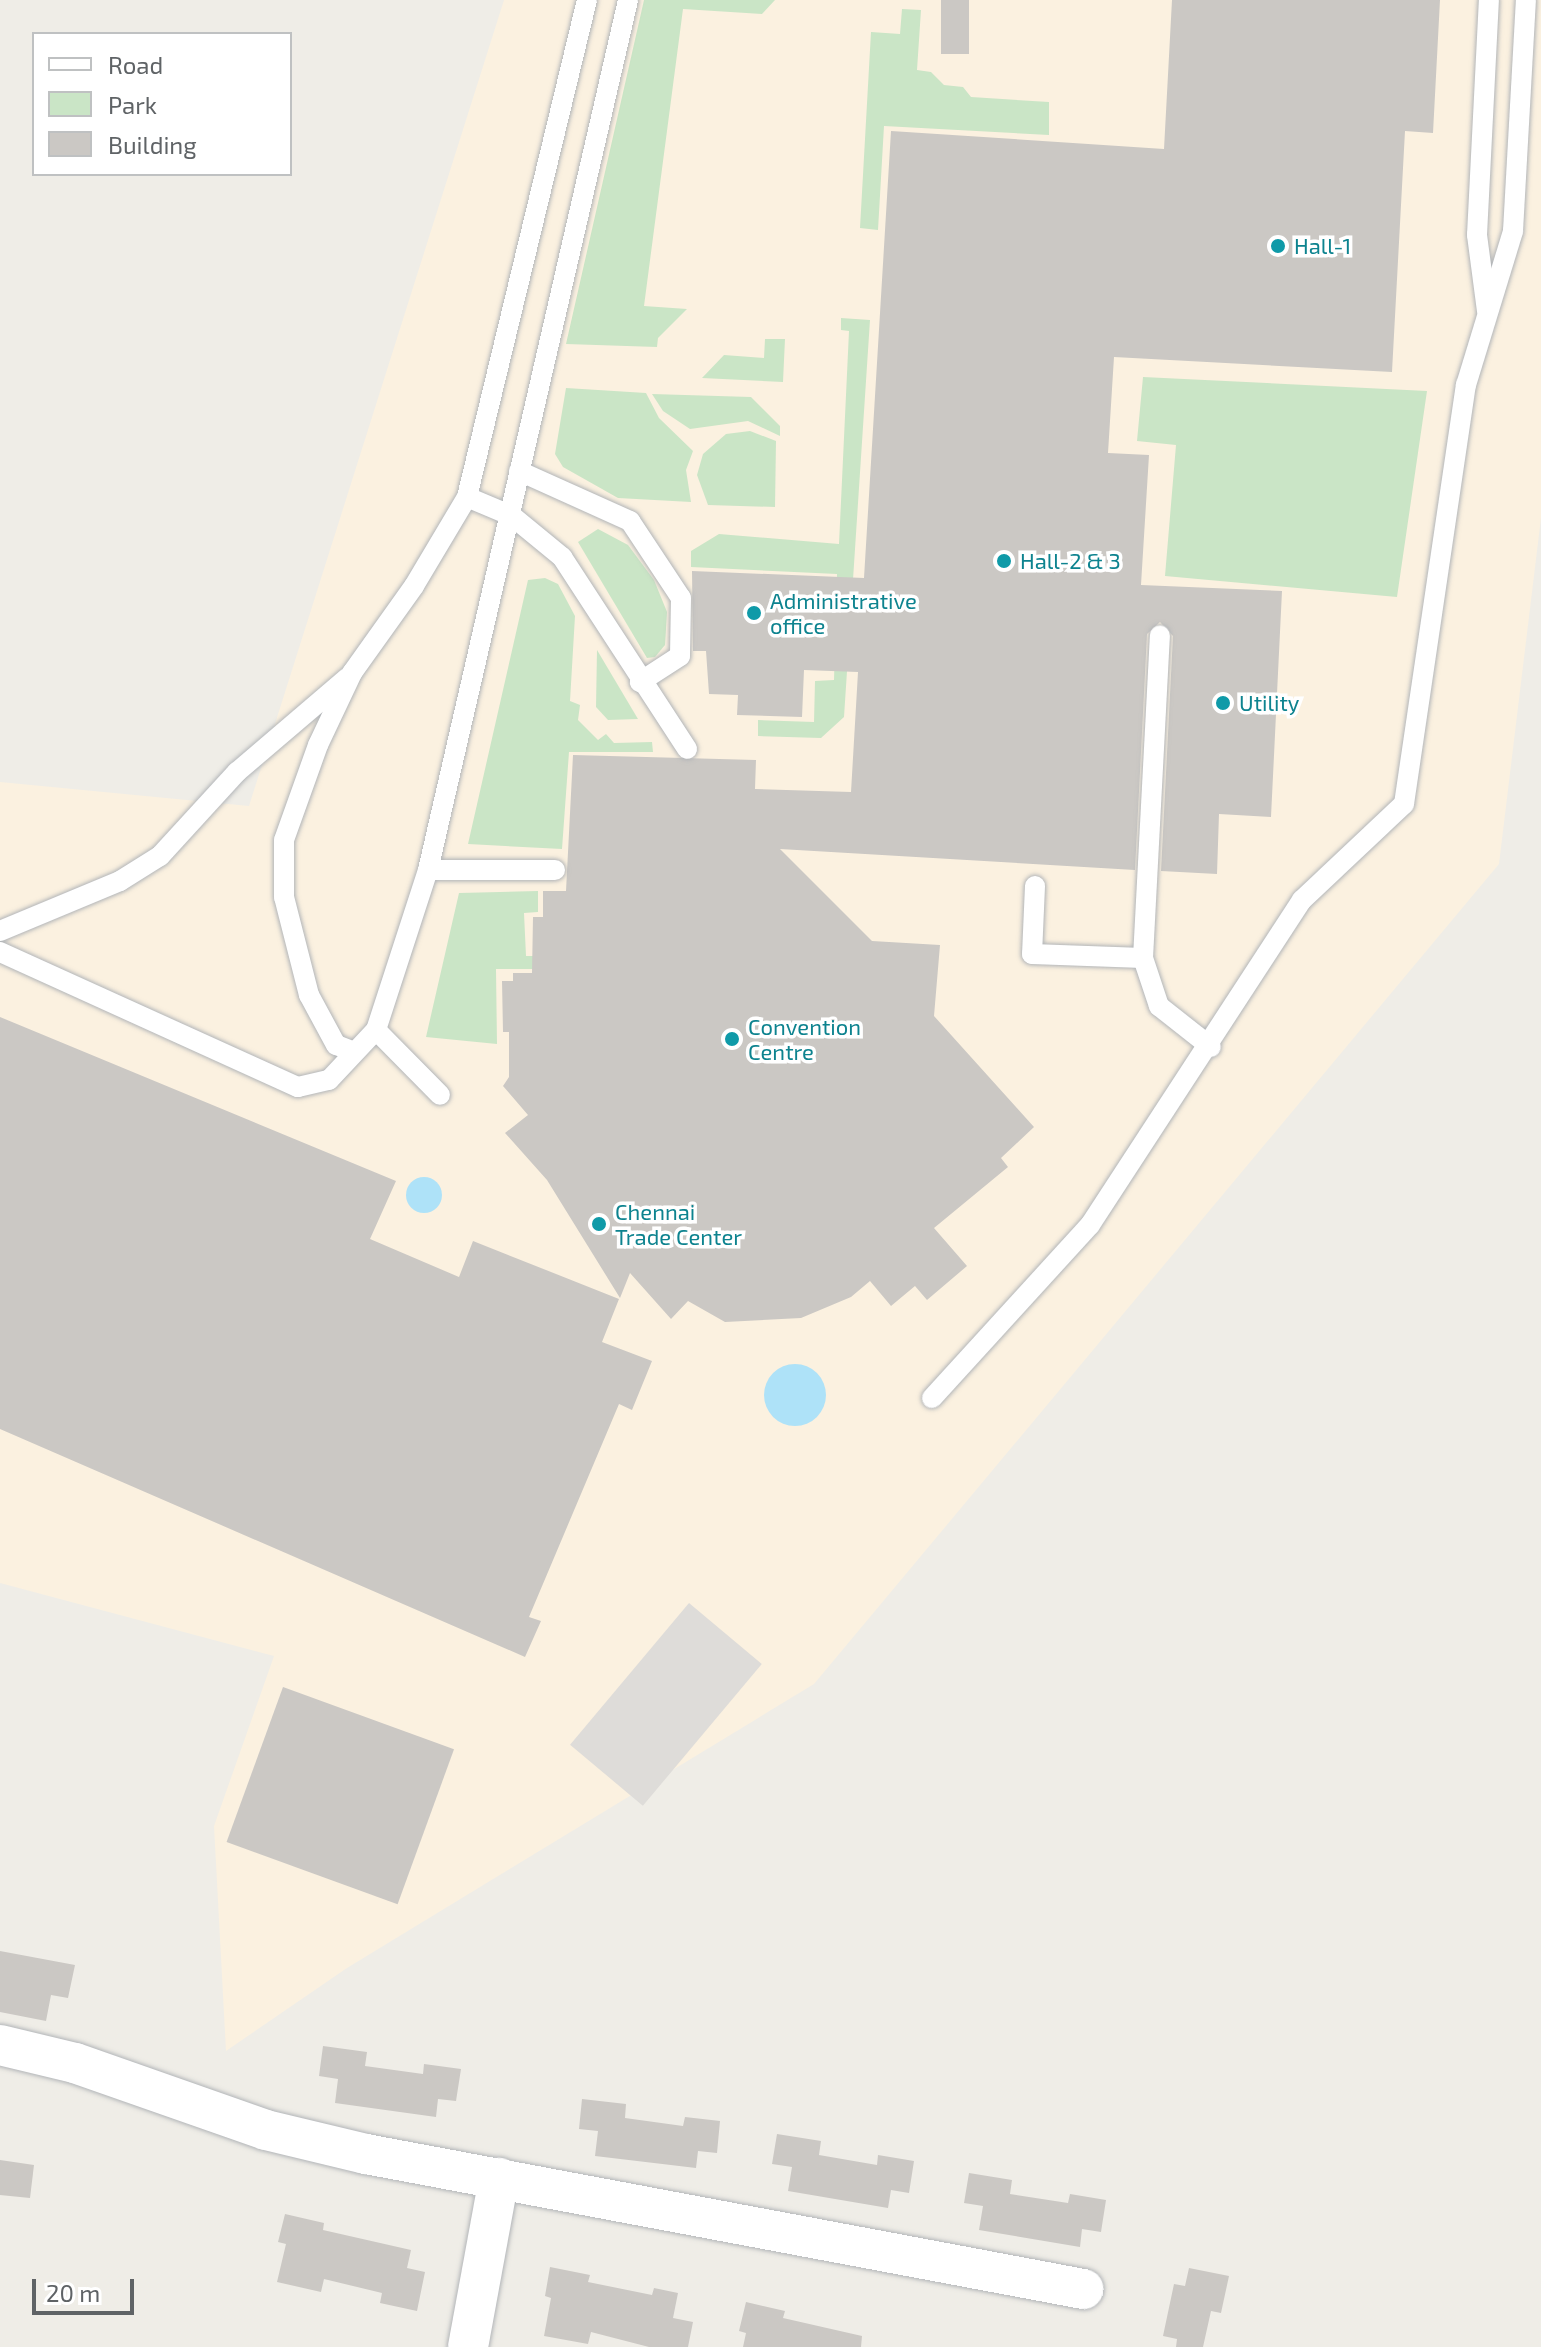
<!DOCTYPE html>
<html>
<head>
<meta charset="utf-8">
<style>
  body { margin:0 }
  #map { position:relative; width:1541px; height:2347px; overflow:hidden; background:#efede7; font-family:"Exo 2",sans-serif }
  div>[style] { position:absolute }
  .commercial>* { inset:0; background:#fbf1e0 }
  .industrial>* { inset:0; background:#dedcd9; transform-origin:0 0 }
  .green>* { inset:0; background:#cae5c6 }
  .water>* { inset:0; background:#aee2f8 }
  .round { border-radius:50% }
  .building>* { inset:0; background:#cbc8c4; transform-origin:0 0 }
  .roads { filter:drop-shadow(0 0 2px #b2b5b8) drop-shadow(0 0 2px #b2b5b8) }
  .lane>* { height:20px; margin:-10px; padding:0 10px; transform-origin:10px; border-radius:10px; background:#fff }
  .street>* { height:40px; margin:-20px; padding:0 20px; transform-origin:20px; border-radius:20px; background:#fff }
  .dots>* { width:22px; height:22px; translate:-50% -50%; box-sizing:border-box; border:4px solid #fff; border-radius:50% }
  span { translate:-50% -50%; white-space:nowrap; text-align:center; line-height:1.15; -webkit-text-stroke:7px #fff; paint-order:stroke }
  .culture-label { font-size:22px; color:#0d838f }
  .left { translate:0 -50%; text-align:left }
  .legend { position:absolute; left:32px; top:32px; width:260px; height:144px; box-sizing:border-box; background:#fff; border:2px solid #bfc1c2; margin:0; padding:10px 14px; list-style:none; font-size:24px; color:#5f6366 }
  .legend li { display:flex; align-items:center; gap:16px; height:40px }
  .legend b { width:40px; border:2px solid #bfc1c2 }
  .scale { position:absolute; left:32px; top:2279px; width:102px; height:36px; box-sizing:border-box; border:4px solid #5f6366; border-top:0; padding-left:10px; font-size:24px; line-height:28px; white-space:nowrap; color:#5f6366; -webkit-text-stroke:6px #fff; paint-order:stroke }
</style>
</head>
<body>
<div id="map">
  <div class="commercial">
    <i style="clip-path:polygon(504px 0,1541px 0,1541px 518px,1499px 864px,814px 1684px,347px 1968px,226px 2051px,214px 1826px,274px 1656px,0 1583px,0 782px,249px 806px)"></i>
  </div>
  <div class="industrial">
    <i style="left:689px;top:1603px;width:95px;height:185px;rotate:40deg"></i>
  </div>
  <div class="green">
    <i style="clip-path:polygon(644px 0,775px 0,762px 14px,683px 9px,644px 306px,687px 309px,658px 338px,657px 347px,566px 344px)"></i>
    <i style="clip-path:polygon(902px 9px,921px 10px,917px 70px,931px 72px,944px 85px,963px 87px,971px 97px,1049px 102px,1049px 135px,884px 126px,878px 230px,860px 228px,871px 32px,900px 34px)"></i>
    <i style="clip-path:polygon(841px 318px,870px 320px,844px 717px,821px 738px,758px 736px,758px 720px,814px 722px,815px 681px,834px 680px,837px 574px,691px 567px,691px 551px,719px 534px,839px 544px,849px 331px,841px 330px)"></i>
    <i style="clip-path:polygon(765px 339px,785px 339px,783px 382px,702px 378px,724px 355px,764px 358px)"></i>
    <i style="clip-path:polygon(1143px 377px,1427px 391px,1397px 597px,1165px 576px,1176px 445px,1137px 441px)"></i>
    <i style="clip-path:polygon(566px 388px,646px 393px,659px 418px,693px 451px,686px 470px,691px 502px,618px 498px,563px 467px,555px 454px)"></i>
    <i style="clip-path:polygon(652px 394px,751px 397px,780px 426px,780px 436px,748px 421px,690px 429px,663px 411px)"></i>
    <i style="clip-path:polygon(750px 431px,776px 441px,775px 507px,708px 505px,697px 475px,703px 454px,726px 434px)"></i>
    <i style="clip-path:polygon(598px 529px,628px 545px,654px 580px,667px 612px,665px 645px,655px 657px,647px 658px,578px 542px)"></i>
    <i style="clip-path:polygon(545px 578px,558px 584px,575px 616px,570px 701px,580px 705px,578px 720px,598px 740px,606px 734px,614px 743px,652px 742px,653px 752px,569px 752px,562px 849px,468px 844px,528px 580px)"></i>
    <i style="clip-path:polygon(597px 650px,638px 719px,608px 720px,596px 707px)"></i>
    <i style="clip-path:polygon(538px 891px,538px 912px,524px 913px,526px 956px,537px 956px,537px 969px,496px 969px,497px 1044px,426px 1037px,459px 893px)"></i>
  </div>
  <div class="water">
    <i class="round" style="left:406px;top:1177px;width:36px;height:36px"></i>
    <i class="round" style="left:764px;top:1364px;width:62px;height:62px"></i>
  </div>
  <div class="building">
    <i style="left:941px;top:0;width:28px;height:54px"></i>
    <i style="clip-path:polygon(1172px 0,1440px 0,1433px 133px,1405px 131px,1392px 372px,1114px 357px,1108px 453px,1149px 455px,1141px 585px,1282px 591px,1271px 817px,1219px 814px,1217px 874px,1161px 871px,1173px 636px,1160px 622px,1147px 634px,1135px 870px,780px 849px,872px 941px,940px 945px,934px 1016px,1034px 1127px,1001px 1158px,1008px 1167px,934px 1228px,967px 1266px,927px 1300px,915px 1286px,891px 1306px,870px 1281px,851px 1297px,801px 1318px,725px 1322px,688px 1301px,671px 1319px,630px 1273px,620px 1298px,547px 1180px,505px 1133px,528px 1115px,503px 1086px,509px 1077px,509px 1032px,503px 1032px,502px 981px,513px 981px,513px 973px,532px 973px,533px 917px,543px 917px,543px 891px,566px 891px,573px 755px,756px 760px,755px 789px,851px 792px,858px 672px,804px 670px,802px 717px,737px 715px,738px 695px,709px 694px,706px 651px,693px 651px,692px 571px,864px 578px,891px 131px,1164px 149px)"></i>
    <i style="clip-path:polygon(0 1017px,396px 1181px,370px 1239px,459px 1277px,473px 1241px,619px 1299px,602px 1342px,652px 1361px,632px 1410px,619px 1404px,529px 1617px,541px 1621px,525px 1657px,0 1429px)"></i>
    <i style="left:283px;top:1687px;width:182px;height:165px;rotate:20deg"></i>
    <i style="clip-path:polygon(0 1951px,75px 1965px,68px 1998px,51px 1995px,46px 2021px,0 2012px)"></i>
    <i style="clip-path:polygon(323px 2046px,367px 2052px,365px 2066px,423px 2074px,424px 2064px,461px 2069px,456px 2101px,438px 2099px,436px 2117px,335px 2103px,338px 2079px,319px 2076px)"></i>
    <i style="clip-path:polygon(582px 2099px,626px 2104px,625px 2118px,683px 2126px,685px 2117px,720px 2121px,717px 2153px,698px 2151px,696px 2168px,595px 2156px,598px 2131px,579px 2129px)"></i>
    <i style="clip-path:polygon(777px 2134px,821px 2141px,819px 2155px,877px 2165px,878px 2155px,914px 2161px,909px 2193px,891px 2190px,888px 2208px,788px 2191px,792px 2167px,772px 2164px)"></i>
    <i style="clip-path:polygon(0 2160px,34px 2165px,30px 2198px,0 2195px)"></i>
    <i style="clip-path:polygon(969px 2173px,1012px 2180px,1010px 2194px,1068px 2203px,1070px 2194px,1106px 2200px,1101px 2232px,1082px 2229px,1080px 2247px,979px 2230px,983px 2206px,964px 2203px)"></i>
    <i style="clip-path:polygon(285px 2214px,324px 2223px,323px 2230px,411px 2250px,407px 2268px,425px 2272px,417px 2311px,380px 2303px,382px 2293px,324px 2279px,321px 2292px,277px 2282px,286px 2244px,278px 2242px)"></i>
    <i style="clip-path:polygon(550px 2267px,590px 2275px,588px 2282px,652px 2295px,654px 2288px,678px 2293px,673px 2318px,693px 2322px,688px 2347px,649px 2347px,591px 2332px,588px 2344px,544px 2336px,551px 2298px,545px 2296px)"></i>
    <i style="clip-path:polygon(1189px 2268px,1229px 2276px,1221px 2313px,1211px 2311px,1203px 2347px,1176px 2347px,1177px 2339px,1163px 2336px,1174px 2284px,1185px 2286px)"></i>
    <i style="clip-path:polygon(746px 2302px,785px 2311px,783px 2318px,862px 2336px,861px 2347px,743px 2347px,746px 2333px,739px 2331px)"></i>
  </div>
  <div class="roads">
    <div class="lane">
      <i style="left:1487px;top:311px;width:77px;rotate:-97.5deg"></i>
      <i style="left:1477px;top:235px;width:235px;rotate:-87.1deg"></i>
      <i style="left:519px;top:471px;width:122px;rotate:24.2deg"></i>
      <i style="left:630px;top:521px;width:92px;rotate:56.5deg"></i>
      <i style="left:681px;top:598px;width:58px;rotate:91deg"></i>
      <i style="left:680px;top:656px;width:48px;rotate:147deg"></i>
      <i style="left:467px;top:497px;width:49px;rotate:22.9deg"></i>
      <i style="left:512px;top:516px;width:65px;rotate:39.4deg"></i>
      <i style="left:562px;top:557px;width:229px;rotate:56.9deg"></i>
      <i style="left:428px;top:870px;width:127px"></i>
      <i style="left:1035px;top:886px;width:68px;rotate:92.5deg"></i>
      <i style="left:1032px;top:954px;width:111px;rotate:2.1deg"></i>
      <i style="left:1143px;top:958px;width:51px;rotate:71.6deg"></i>
      <i style="left:1159px;top:1006px;width:66px;rotate:38.3deg"></i>
      <i style="left:0;top:931px;width:130px;rotate:-22.6deg"></i>
      <i style="left:120px;top:881px;width:47px;rotate:-32deg"></i>
      <i style="left:160px;top:856px;width:114px;rotate:-47.5deg"></i>
      <i style="left:237px;top:772px;width:145px;rotate:-40.5deg"></i>
      <i style="left:0;top:952px;width:327px;rotate:24.4deg"></i>
      <i style="left:298px;top:1087px;width:32px;rotate:-13deg"></i>
      <i style="left:329px;top:1080px;width:69px;rotate:-46.8deg"></i>
      <i style="left:376px;top:1030px;width:168px;rotate:-72deg"></i>
      <i style="left:428px;top:870px;width:893px;rotate:-77.05deg"></i>
      <i style="left:1143px;top:958px;width:323px;rotate:-87deg"></i>
      <i style="left:376px;top:1030px;width:91px;rotate:45.4deg"></i>
      <i style="left:352px;top:1051px;width:17px;rotate:-159deg"></i>
      <i style="left:336px;top:1045px;width:57px;rotate:-118.4deg"></i>
      <i style="left:309px;top:995px;width:101px;rotate:-104.3deg"></i>
      <i style="left:284px;top:897px;width:57px;rotate:-90deg"></i>
      <i style="left:284px;top:840px;width:101px;rotate:-70.3deg"></i>
      <i style="left:318px;top:745px;width:80px;rotate:-64.7deg"></i>
      <i style="left:352px;top:673px;width:107px;rotate:-54.5deg"></i>
      <i style="left:414px;top:586px;width:104px;rotate:-59.2deg"></i>
      <i style="left:467px;top:497px;width:511px;rotate:-76.43deg"></i>
      <i style="left:932px;top:1398px;width:234px;rotate:-47.6deg"></i>
      <i style="left:1090px;top:1225px;width:388px;rotate:-56.9deg"></i>
      <i style="left:1302px;top:900px;width:140px;rotate:-43.3deg"></i>
      <i style="left:1404px;top:804px;width:424px;rotate:-81.6deg"></i>
      <i style="left:1466px;top:385px;width:161px;rotate:-73deg"></i>
      <i style="left:1513px;top:231px;width:231px;rotate:-86.8deg"></i>
    </div>
    <div class="street">
      <i style="left:0;top:2045px;width:77px;rotate:13.5deg"></i>
      <i style="left:75px;top:2063px;width:202px;rotate:19.3deg"></i>
      <i style="left:266px;top:2130px;width:103px;rotate:13.5deg"></i>
      <i style="left:366px;top:2154px;width:730px;rotate:10.66deg"></i>
      <i style="left:468px;top:2347px;width:172px;rotate:-79.6deg"></i>
    </div>
  </div>
  <div class="dots">
    <i style="left:1278px;top:246px;background:#0f9aa8"></i>
    <i style="left:1004px;top:561px;background:#0f9aa8"></i>
    <i style="left:754px;top:613px;background:#0f9aa8"></i>
    <i style="left:1223px;top:703px;background:#0f9aa8"></i>
    <i style="left:732px;top:1039px;background:#0f9aa8"></i>
    <i style="left:599px;top:1224px;background:#0f9aa8"></i>
  </div>
  <div class="culture-label">
    <span class="left" style="left:1294px;top:246px">Hall-1</span>
    <span class="left" style="left:1020px;top:561px">Hall-2 &amp; 3</span>
    <span class="left" style="left:770px;top:613px">Administrative<br>office</span>
    <span class="left" style="left:1239px;top:703px">Utility</span>
    <span class="left" style="left:748px;top:1039px">Convention<br>Centre</span>
    <span class="left" style="left:615px;top:1224px">Chennai<br>Trade Center</span>
  </div>
  <ul class="legend">
  <li><b style="height:10px;background:#fff"></b>Road</li>
  <li><b style="height:22px;background:#cae5c6"></b>Park</li>
  <li><b style="height:22px;background:#cbc8c4"></b>Building</li>
  </ul>
  <div class="scale">20 m</div>
</div>
</body>
</html>
